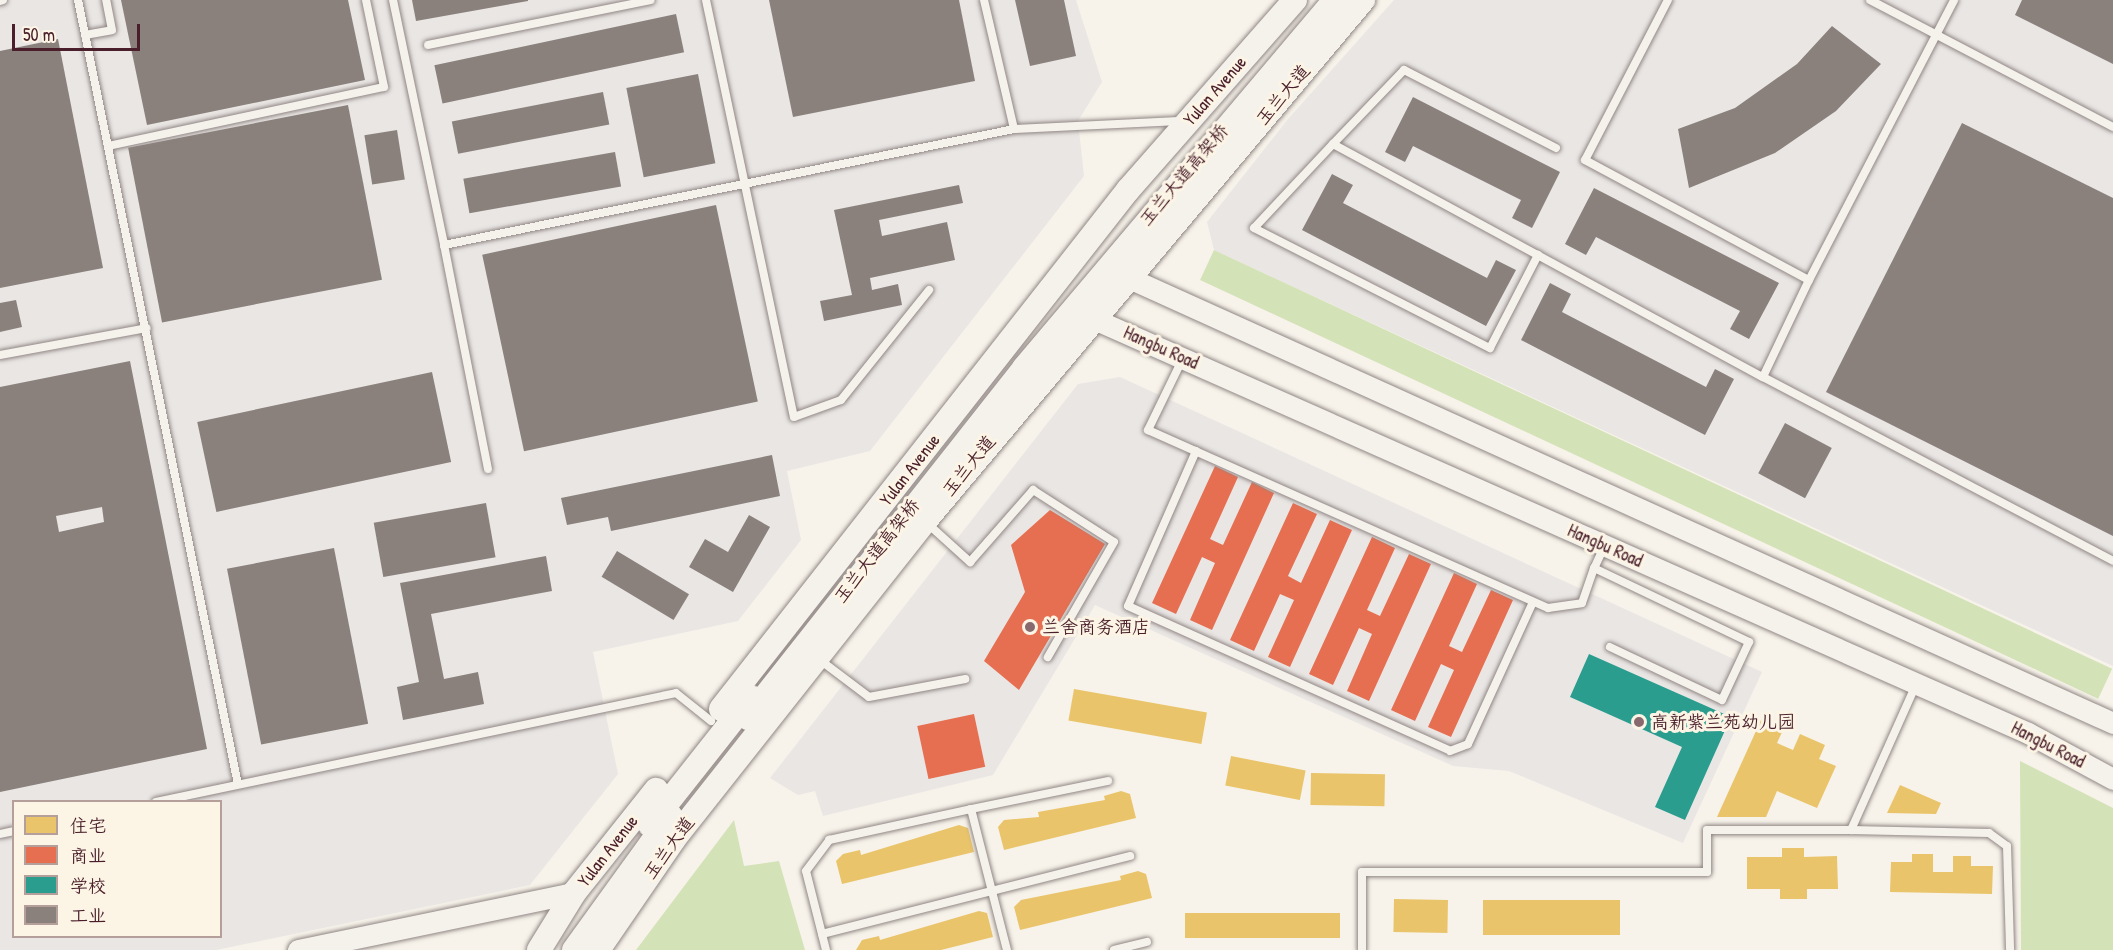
<!DOCTYPE html>
<html>
<head>
<meta charset="utf-8">
<style>
  body { margin:0 }
  #map { position:relative; width:2113px; height:950px; overflow:hidden; background:#f7f3ea; font-family:"Patrick Hand","LXGW WenKai TC",sans-serif }
  div>[style] { position:absolute }
  .built>* { inset:0; background:#e9e6e4 }
  .green>* { inset:0; background:#d3e2b7; transform-origin:0 0 }
  .homes>* { inset:0; background:#e9c46a; transform-origin:0 0 }
  .shops>* { inset:0; background:#e76f51; transform-origin:0 0 }
  .schools>* { inset:0; background:#2a9d8f }
  .industry>* { inset:0; background:#8a817c; transform-origin:0 0 }
  .roads { filter:drop-shadow(0 0 2px #908684) drop-shadow(0 0 2px #908684) }
  .lane>* { height:8px; margin:-4px; padding:0 4px; transform-origin:4px; border-radius:4px; background:#f5f2ec }
  .secondary>* { height:21px; margin:-10.5px; padding:0 10.5px; transform-origin:10.5px; border-radius:10.5px; background:#f5f2ec }
  .primary>* { height:24px; margin:-12px; padding:0 12px; transform-origin:12px; border-radius:12px; background:#f5f2ec }
  .dots>* { width:16px; height:16px; translate:-50% -50%; box-sizing:border-box; border:3px solid #fcf5e5; border-radius:50% }
  span { translate:-50% -50%; white-space:nowrap; text-align:center; line-height:1.15; -webkit-text-stroke:6px #fcf5e5; paint-order:stroke }
  .street-label { font-size:18px; color:#4a1f2b }
  .poi-label { font-size:18px; color:#4a1f2b }
  .left { translate:0 -50%; text-align:left }
  .legend { position:absolute; left:12px; top:800px; width:210px; height:138px; box-sizing:border-box; background:#fcf5e5; border:2px solid #b59f9b; margin:0; padding:8px 10px; list-style:none; font-size:18px; color:#4a1f2b }
  .legend li { display:flex; align-items:center; gap:12px; height:30px }
  .legend b { width:30px; border:2px solid #b59f9b }
  .scale { position:absolute; left:12px; top:24px; width:128px; height:27px; box-sizing:border-box; border:3px solid #4a1f2b; border-top:0; padding-left:8px; font-size:18px; line-height:21px; white-space:nowrap; color:#4a1f2b; -webkit-text-stroke:4px #fcf5e5; paint-order:stroke }
</style>
</head>
<body>
<div id="map">
  <div class="built">
    <i style="clip-path:polygon(evenodd,0 0,1076px 0,1102px 82px,1078px 121px,1084px 176px,870px 451px,787px 471px,801px 540px,738px 621px,593px 652px,618px 774px,530px 885px,216px 950px,0 950px,0 0,14px 802px,220px 802px,220px 936px,14px 936px,14px 802px)"></i>
    <i style="clip-path:polygon(1394px 0,2113px 0,2113px 666px,1214px 250px,1207px 222px,1288px 119px)"></i>
    <i style="clip-path:polygon(1120px 377px,1762px 672px,1683px 843px,1509px 771px,1453px 766px,1095px 605px,993px 775px,823px 816px,815px 791px,798px 795px,770px 778px,1078px 384px)"></i>
  </div>
  <div class="green">
    <i style="left:1214px;top:250px;width:991px;height:33px;rotate:25deg"></i>
    <i style="clip-path:polygon(2020px 761px,2113px 808px,2113px 950px,2021px 950px)"></i>
    <i style="clip-path:polygon(734px 820px,744px 866px,779px 861px,805px 950px,636px 950px)"></i>
  </div>
  <div class="homes">
    <i style="left:1074px;top:689px;width:135px;height:32px;rotate:10deg"></i>
    <i style="clip-path:polygon(1761px 720px,1783px 730px,1777px 743px,1793px 750px,1800px 734px,1825px 745px,1819px 759px,1836px 766px,1817px 808px,1777px 791px,1766px 817px,1717px 817px)"></i>
    <i style="left:1231px;top:756px;width:76px;height:30px;rotate:11deg"></i>
    <i style="left:1311px;top:773px;width:74px;height:32px;rotate:1deg"></i>
    <i style="clip-path:polygon(1900px 785px,1941px 803px,1936px 814px,1887px 813px)"></i>
    <i style="clip-path:polygon(1121px 791px,1130px 794px,1136px 818px,1004px 850px,998px 827px,1004px 820px,1039px 817px,1038px 812px,1105px 800px,1104px 796px)"></i>
    <i style="clip-path:polygon(959px 825px,968px 828px,974px 852px,842px 884px,836px 861px,843px 854px,860px 850px,861px 855px)"></i>
    <i style="clip-path:polygon(1782px 848px,1804px 848px,1804px 857px,1837px 856px,1838px 889px,1807px 889px,1807px 899px,1780px 899px,1780px 889px,1747px 889px,1747px 857px,1782px 857px)"></i>
    <i style="clip-path:polygon(1912px 854px,1933px 854px,1933px 872px,1953px 872px,1953px 856px,1971px 856px,1971px 866px,1993px 866px,1992px 894px,1890px 892px,1891px 862px,1912px 862px)"></i>
    <i style="clip-path:polygon(1138px 871px,1146px 874px,1152px 898px,1020px 930px,1014px 907px,1021px 900px,1121px 880px,1120px 876px)"></i>
    <i style="left:1394px;top:899px;width:54px;height:33px;rotate:1deg"></i>
    <i style="left:1483px;top:900px;width:137px;height:35px"></i>
    <i style="clip-path:polygon(979px 911px,987px 913px,993px 937px,941px 950px,856px 950px,862px 940px,879px 936px,880px 940px)"></i>
    <i style="left:1185px;top:913px;width:155px;height:25px"></i>
  </div>
  <div class="shops">
    <i style="clip-path:polygon(1215px 466px,1238px 477px,1210px 539px,1223px 545px,1252px 482px,1274px 493px,1212px 630px,1190px 620px,1215px 563px,1202px 557px,1176px 614px,1152px 603px)"></i>
    <i style="clip-path:polygon(1293px 503px,1317px 514px,1288px 576px,1301px 583px,1330px 520px,1352px 530px,1290px 667px,1268px 657px,1294px 600px,1280px 594px,1254px 651px,1230px 640px)"></i>
    <i style="clip-path:polygon(1050px 510px,1105px 544px,1019px 690px,984px 661px,1025px 592px,1011px 545px)"></i>
    <i style="clip-path:polygon(1372px 537px,1395px 548px,1367px 610px,1380px 616px,1409px 554px,1431px 564px,1369px 701px,1347px 691px,1372px 634px,1359px 628px,1333px 685px,1309px 674px)"></i>
    <i style="clip-path:polygon(1454px 573px,1477px 584px,1449px 646px,1462px 652px,1491px 590px,1513px 600px,1451px 737px,1428px 727px,1454px 670px,1441px 664px,1415px 721px,1391px 710px)"></i>
    <i style="left:974px;top:714px;width:54px;height:58px;rotate:78deg"></i>
  </div>
  <div class="schools">
    <i style="clip-path:polygon(1589px 654px,1731px 717px,1685px 820px,1655px 807px,1682px 747px,1570px 697px)"></i>
  </div>
  <div class="industry">
    <i style="clip-path:polygon(121px 0,348px 0,365px 80px,147px 125px)"></i>
    <i style="clip-path:polygon(412px 0,528px 0,528px 1px,416px 21px)"></i>
    <i style="clip-path:polygon(769px 0,959px 0,975px 81px,793px 117px)"></i>
    <i style="clip-path:polygon(1015px 0,1064px 0,1076px 56px,1030px 66px)"></i>
    <i style="clip-path:polygon(2022px 0,2113px 0,2113px 64px,2015px 15px)"></i>
    <i style="left:676px;top:14px;width:39px;height:247px;rotate:78deg"></i>
    <i style="clip-path:polygon(1832px 26px,1881px 64px,1836px 111px,1775px 153px,1689px 188px,1678px 129px,1735px 108px,1797px 64px)"></i>
    <i style="clip-path:polygon(58px 39px,103px 268px,0 288px,0 51px)"></i>
    <i style="left:698px;top:74px;width:91px;height:73px;rotate:79deg"></i>
    <i style="left:603px;top:92px;width:33px;height:154px;rotate:79deg"></i>
    <i style="clip-path:polygon(1413px 97px,1560px 172px,1532px 228px,1512px 218px,1521px 200px,1413px 146px,1405px 162px,1385px 152px)"></i>
    <i style="left:348px;top:105px;width:178px;height:224px;rotate:79deg"></i>
    <i style="clip-path:polygon(1962px 123px,2113px 198px,2113px 536px,1826px 392px)"></i>
    <i style="left:397px;top:130px;width:50px;height:33px;rotate:81deg"></i>
    <i style="left:615px;top:152px;width:35px;height:154px;rotate:80deg"></i>
    <i style="clip-path:polygon(1332px 174px,1353px 185px,1343px 203px,1487px 278px,1496px 260px,1516px 270px,1486px 326px,1302px 230px)"></i>
    <i style="clip-path:polygon(959px 185px,963px 203px,879px 220px,882px 236px,947px 222px,955px 260px,870px 278px,872px 290px,898px 284px,902px 305px,824px 321px,820px 301px,852px 295px,834px 210px)"></i>
    <i style="clip-path:polygon(1594px 188px,1779px 283px,1749px 339px,1730px 329px,1740px 311px,1596px 237px,1586px 255px,1565px 244px)"></i>
    <i style="left:716px;top:205px;width:201px;height:239px;rotate:78deg"></i>
    <i style="clip-path:polygon(1550px 283px,1571px 294px,1562px 312px,1706px 387px,1715px 369px,1734px 379px,1705px 435px,1521px 340px)"></i>
    <i style="clip-path:polygon(16px 300px,22px 327px,0 332px,0 303px)"></i>
    <i style="clip-path:polygon(evenodd,130px 361px,207px 749px,0 792px,0 387px,130px 361px,102px 507px,104px 522px,59px 532px,56px 516px,102px 507px)"></i>
    <i style="left:432px;top:372px;width:92px;height:240px;rotate:78deg"></i>
    <i style="left:1785px;top:423px;width:53px;height:57px;rotate:28deg"></i>
    <i style="clip-path:polygon(772px 455px,780px 496px,611px 531px,608px 517px,567px 525px,561px 498px)"></i>
    <i style="left:486px;top:503px;width:55px;height:114px;rotate:80deg"></i>
    <i style="clip-path:polygon(749px 515px,770px 527px,733px 592px,689px 567px,705px 539px,728px 552px)"></i>
    <i style="left:334px;top:548px;width:179px;height:109px;rotate:79deg"></i>
    <i style="left:617px;top:551px;width:84px;height:30px;rotate:31deg"></i>
    <i style="clip-path:polygon(546px 556px,552px 591px,431px 614px,444px 679px,478px 672px,484px 704px,403px 720px,397px 687px,419px 682px,400px 583px)"></i>
  </div>
  <div class="roads">
    <div class="lane">
      <i style="left:78px;top:0;width:800px;rotate:78.47deg"></i>
      <i style="left:393px;top:0;width:250px;rotate:78.2deg"></i>
      <i style="left:706px;top:0;width:426px;rotate:78.1deg"></i>
      <i style="left:794px;top:417px;width:50px;rotate:-19.9deg"></i>
      <i style="left:841px;top:400px;width:141px;rotate:-51.3deg"></i>
      <i style="left:984px;top:0;width:132px;rotate:76.9deg"></i>
      <i style="left:1668px;top:0;width:180px;rotate:117.4deg"></i>
      <i style="left:1585px;top:160px;width:254px;rotate:28.2deg"></i>
      <i style="left:1809px;top:280px;width:315px;rotate:-62.6deg"></i>
      <i style="left:1870px;top:0;width:274px;rotate:27.6deg"></i>
      <i style="left:0;top:1px;width:3px;rotate:-18deg"></i>
      <i style="left:85px;top:35px;width:27px;rotate:-10deg"></i>
      <i style="left:112px;top:30px;width:31px;rotate:-101deg"></i>
      <i style="left:428px;top:45px;width:227px;rotate:-11.4deg"></i>
      <i style="left:1333px;top:144px;width:115px;rotate:133.2deg"></i>
      <i style="left:1254px;top:228px;width:265px;rotate:27deg"></i>
      <i style="left:1490px;top:348px;width:105px;rotate:-62.7deg"></i>
      <i style="left:108px;top:146px;width:282px;rotate:-12.1deg"></i>
      <i style="left:384px;top:87px;width:89px;rotate:-101.7deg"></i>
      <i style="left:1556px;top:148px;width:171px;rotate:-152.8deg"></i>
      <i style="left:1404px;top:70px;width:103px;rotate:133.8deg"></i>
      <i style="left:1333px;top:144px;width:489px;rotate:28.5deg"></i>
      <i style="left:1809px;top:280px;width:107px;rotate:115.4deg"></i>
      <i style="left:1763px;top:377px;width:395px;rotate:27.7deg"></i>
      <i style="left:0;top:355px;width:149px;rotate:-10.4deg"></i>
      <i style="left:1182px;top:360px;width:78px;rotate:115.9deg"></i>
      <i style="left:1148px;top:430px;width:438px;rotate:24deg"></i>
      <i style="left:1548px;top:608px;width:34px;rotate:-8deg"></i>
      <i style="left:1582px;top:603px;width:37px;rotate:-71deg"></i>
      <i style="left:1196px;top:451px;width:169px;rotate:113.7deg"></i>
      <i style="left:1128px;top:606px;width:353px;rotate:24.2deg"></i>
      <i style="left:1450px;top:751px;width:19px;rotate:-21deg"></i>
      <i style="left:1468px;top:744px;width:156px;rotate:-65.4deg"></i>
      <i style="left:488px;top:469px;width:228px;rotate:-101.1deg"></i>
      <i style="left:444px;top:245px;width:582px;rotate:-11.5deg"></i>
      <i style="left:1014px;top:129px;width:166px;rotate:-2.8deg"></i>
      <i style="left:928px;top:524px;width:57px;rotate:42.1deg"></i>
      <i style="left:970px;top:562px;width:96px;rotate:-48.8deg"></i>
      <i style="left:1033px;top:490px;width:96px;rotate:32.7deg"></i>
      <i style="left:1114px;top:542px;width:133px;rotate:119.9deg"></i>
      <i style="left:1604px;top:547px;width:23px;rotate:115deg"></i>
      <i style="left:1594px;top:568px;width:172px;rotate:25.5deg"></i>
      <i style="left:1749px;top:642px;width:64px;rotate:115deg"></i>
      <i style="left:1722px;top:700px;width:124px;rotate:-154.7deg"></i>
      <i style="left:820px;top:660px;width:61px;rotate:37.1deg"></i>
      <i style="left:869px;top:697px;width:98px;rotate:-10.6deg"></i>
      <i style="left:156px;top:802px;width:531px;rotate:-11.84deg"></i>
      <i style="left:676px;top:693px;width:45px;rotate:38.7deg"></i>
      <i style="left:971px;top:809px;width:140px;rotate:-11.6deg"></i>
      <i style="left:1851px;top:830px;width:159px;rotate:-65.9deg"></i>
      <i style="left:0;top:834px;width:14px;rotate:-12deg"></i>
      <i style="left:822px;top:934px;width:318px;rotate:-14.2deg"></i>
      <i style="left:826px;top:950px;width:81px;rotate:-104.2deg"></i>
      <i style="left:806px;top:871px;width:39px;rotate:-53deg"></i>
      <i style="left:829px;top:840px;width:145px;rotate:-12.3deg"></i>
      <i style="left:971px;top:809px;width:146px;rotate:75.7deg"></i>
      <i style="left:1114px;top:950px;width:34px;rotate:-14deg"></i>
      <i style="left:1362px;top:950px;width:78px;rotate:-90deg"></i>
      <i style="left:1362px;top:872px;width:345px"></i>
      <i style="left:1707px;top:872px;width:42px;rotate:-90deg"></i>
      <i style="left:1707px;top:830px;width:144px"></i>
      <i style="left:1851px;top:830px;width:138px;rotate:1.2deg"></i>
      <i style="left:1989px;top:833px;width:22px;rotate:36deg"></i>
      <i style="left:2007px;top:846px;width:104px;rotate:88.3deg"></i>
    </div>
    <div class="secondary">
      <i style="left:1129px;top:278px;width:1080px;rotate:24.33deg"></i>
      <i style="left:1094px;top:319px;width:1022px;rotate:23.91deg"></i>
      <i style="left:2028px;top:733px;width:97px;rotate:28.4deg"></i>
      <i style="left:298px;top:950px;width:282px;rotate:-11.7deg"></i>
    </div>
    <div class="primary">
      <i style="left:721px;top:709px;width:660px;rotate:-51.9deg"></i>
      <i style="left:1128px;top:190px;width:253px;rotate:-48.7deg"></i>
      <i style="left:748px;top:718px;width:446px;rotate:-51.7deg"></i>
      <i style="left:1024px;top:368px;width:482px;rotate:-49.8deg"></i>
      <i style="left:650px;top:825px;width:163px;rotate:-51.7deg"></i>
      <i style="left:539px;top:950px;width:67px;rotate:-58.4deg"></i>
      <i style="left:574px;top:893px;width:132px;rotate:-51.5deg"></i>
      <i style="left:574px;top:950px;width:165px;rotate:-54.1deg"></i>
      <i style="left:598px;top:950px;width:135px;rotate:-55.6deg"></i>
      <i style="left:674px;top:839px;width:405px;rotate:-51.7deg"></i>
      <i style="left:925px;top:521px;width:681px;rotate:-49.95deg"></i>
    </div>
  </div>
  <div class="dots">
    <i style="left:1030px;top:627px;background:#87696e"></i>
    <i style="left:1639px;top:722px;background:#87696e"></i>
  </div>
  <div class="street-label">
    <span style="left:1215px;top:91px;rotate:-49deg">Yulan Avenue</span>
    <span style="left:1283px;top:95px;rotate:-50deg">玉兰大道</span>
    <span style="left:1184px;top:175px;rotate:-50deg">玉兰大道高架桥</span>
    <span style="left:1161px;top:348px;rotate:24deg">Hangbu Road</span>
    <span style="left:969px;top:466px;rotate:-51deg">玉兰大道</span>
    <span style="left:910px;top:470px;rotate:-52deg">Yulan Avenue</span>
    <span style="left:1605px;top:546px;rotate:24deg">Hangbu Road</span>
    <span style="left:877px;top:551px;rotate:-52deg">玉兰大道高架桥</span>
    <span style="left:2048px;top:745px;rotate:27deg">Hangbu Road</span>
    <span style="left:669px;top:848px;rotate:-54deg">玉兰大道</span>
    <span style="left:608px;top:851px;rotate:-52deg">Yulan Avenue</span>
  </div>
  <div class="poi-label">
    <span class="left" style="left:1042px;top:627px">兰舍商务酒店</span>
    <span class="left" style="left:1651px;top:722px">高新紫兰苑幼儿园</span>
  </div>
  <ul class="legend">
  <li><b style="height:16px;background:#e9c46a"></b>住宅</li>
  <li><b style="height:16px;background:#e76f51"></b>商业</li>
  <li><b style="height:16px;background:#2a9d8f"></b>学校</li>
  <li><b style="height:16px;background:#8a817c"></b>工业</li>
  </ul>
  <div class="scale">50 m</div>
</div>
</body>
</html>
